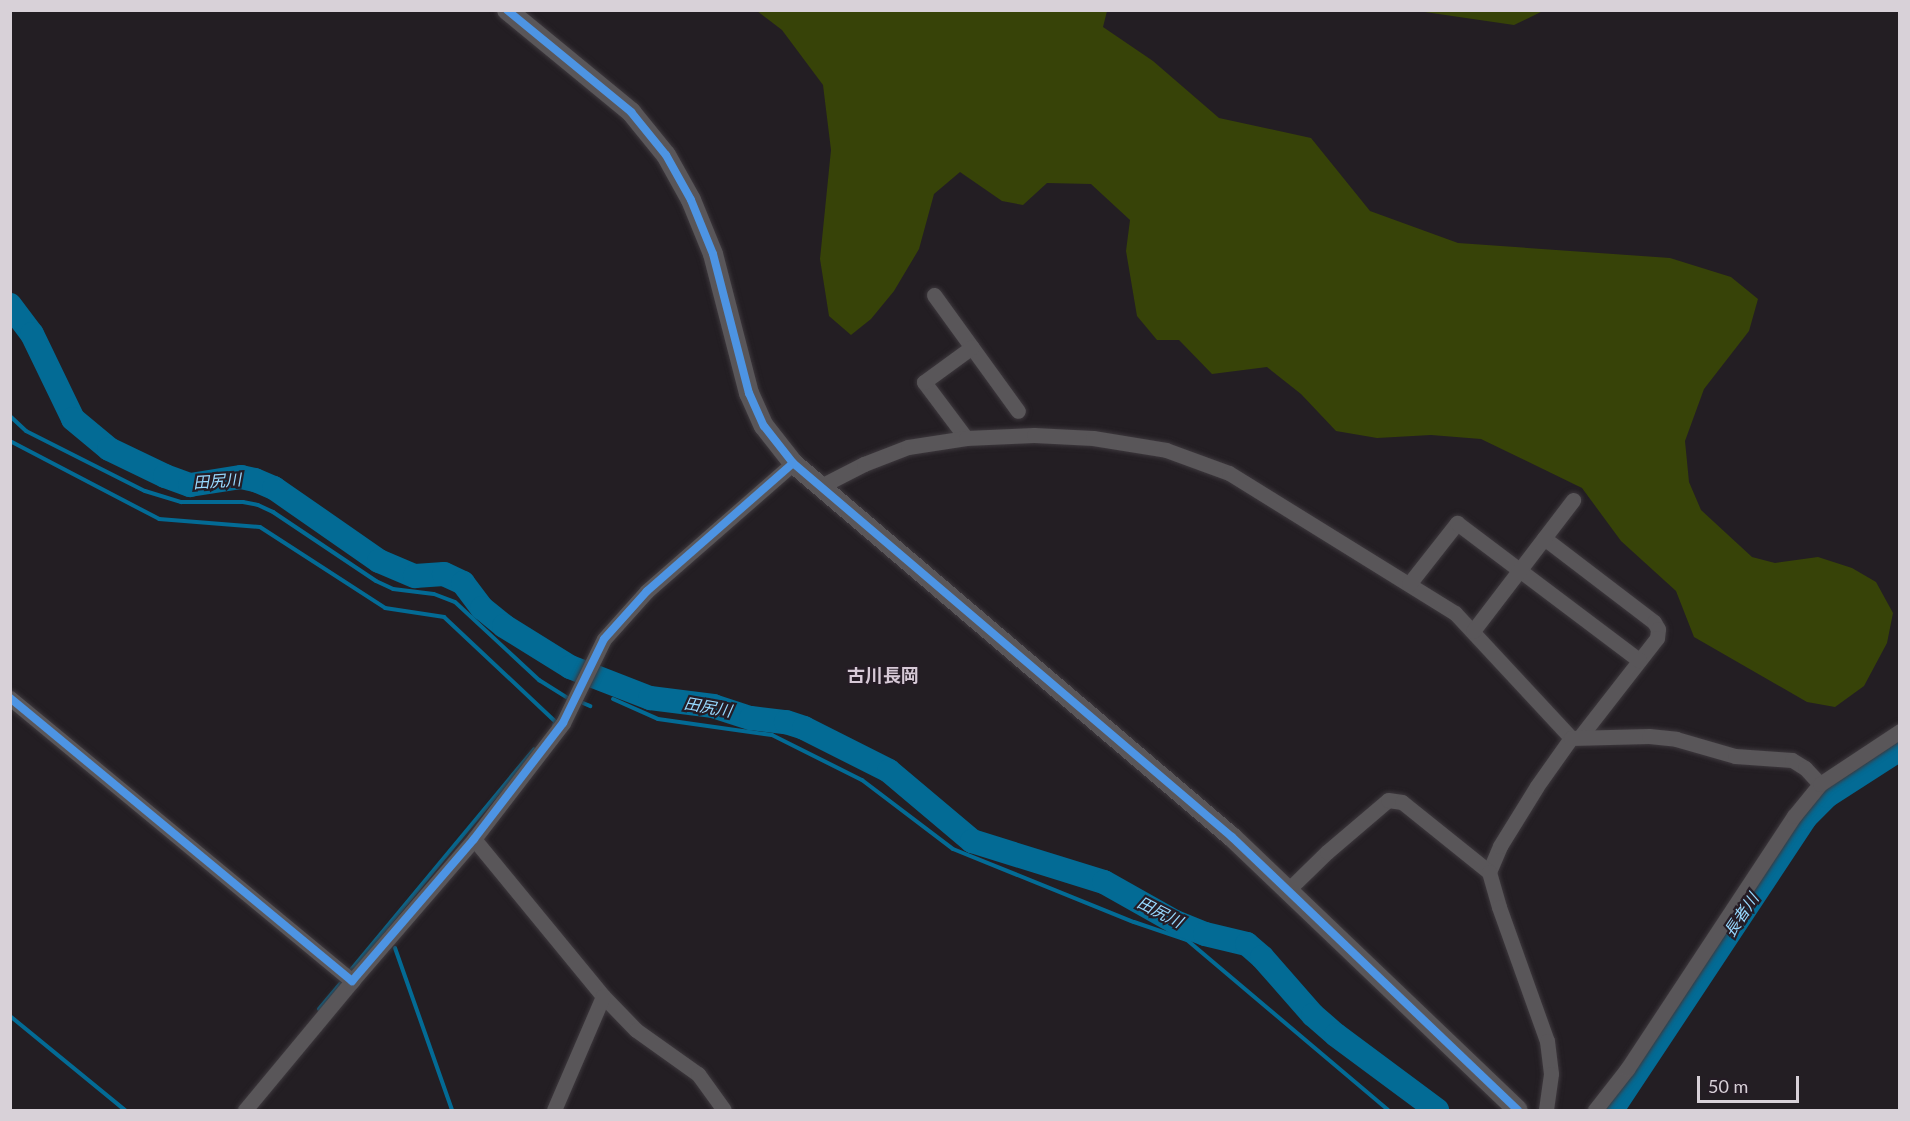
<!DOCTYPE html>
<html>
<head>
<meta charset="utf-8">
<style>
  body { margin:0 }
  #map { position:relative; width:1910px; height:1121px; overflow:hidden; background:#231e23; font-family:Lato,"Noto Sans JP",sans-serif }
  div>[style] { position:absolute }
  .green>* { inset:0; background:#374308 }
  .stream>* { height:4px; margin:-2px; padding:0 2px; transform-origin:2px; border-radius:2px; background:#036b95 }
  .river>* { height:24px; margin:-12px; padding:0 12px; transform-origin:12px; border-radius:12px; background:#036b95 }
  .roads { filter:drop-shadow(0 0 2px #3d383d) drop-shadow(0 0 2px #3d383d) }
  .minor>* { height:15px; margin:-7.5px; padding:0 7.5px; transform-origin:7.5px; border-radius:7.5px; background:#595659 }
  .tertiary>* { height:20px; margin:-10px; padding:0 10px; transform-origin:10px; border-radius:10px; background:#595659 }
  .cycleway>* { height:8px; margin:-4px; padding:0 4px; transform-origin:4px; border-radius:4px; background:#4d94e3 }
  span { translate:-50% -50%; white-space:nowrap; text-align:center; line-height:1.15; -webkit-text-stroke:4.5px #251c25; paint-order:stroke }
  .water-label { font-size:16px; color:#97d8fe; font-style:italic }
  .quarter-label { font-size:18px; color:#d7cad7; font-weight:700 }
  .frame { position:absolute; inset:0; border:12px solid #d8d1d8; pointer-events:none }
  .scale { position:absolute; left:1697px; top:1076px; width:102px; height:27px; box-sizing:border-box; border:3px solid #d8d1d8; border-top:0; padding-left:8px; font-size:18px; line-height:21px; white-space:nowrap; color:#d8d1d8; -webkit-text-stroke:4px #251c25; paint-order:stroke }
</style>
</head>
<body>
<div id="map">
  <div class="green">
    <i style="clip-path:polygon(757px 11px,1107px 11px,1103px 27px,1153px 61px,1219px 118px,1311px 138px,1370px 211px,1458px 243px,1670px 258px,1731px 277px,1758px 299px,1749px 331px,1704px 389px,1685px 441px,1689px 482px,1701px 510px,1752px 557px,1775px 563px,1818px 557px,1852px 568px,1876px 582px,1893px 613px,1887px 643px,1864px 686px,1835px 707px,1807px 702px,1694px 637px,1676px 591px,1621px 541px,1582px 488px,1481px 439px,1431px 435px,1377px 438px,1336px 431px,1301px 394px,1267px 367px,1212px 374px,1179px 340px,1157px 340px,1137px 316px,1126px 251px,1130px 220px,1091px 184px,1047px 183px,1023px 205px,1002px 201px,960px 172px,934px 194px,919px 249px,894px 291px,871px 319px,851px 335px,829px 316px,820px 259px,831px 150px,823px 85px,782px 30px)"></i>
    <i style="clip-path:polygon(1418px 11px,1543px 11px,1514px 25px)"></i>
  </div>
  <div class="stream">
    <i style="left:10px;top:416px;width:22px;rotate:43deg"></i>
    <i style="left:26px;top:431px;width:133px;rotate:26.8deg"></i>
    <i style="left:145px;top:491px;width:38px;rotate:17deg"></i>
    <i style="left:181px;top:502px;width:62px"></i>
    <i style="left:243px;top:502px;width:15px;rotate:11deg"></i>
    <i style="left:258px;top:505px;width:17px;rotate:25deg"></i>
    <i style="left:273px;top:512px;width:124px;rotate:33.8deg"></i>
    <i style="left:376px;top:581px;width:19px;rotate:25deg"></i>
    <i style="left:393px;top:589px;width:41px;rotate:7deg"></i>
    <i style="left:434px;top:594px;width:22px;rotate:21deg"></i>
    <i style="left:455px;top:602px;width:115px;rotate:42.9deg"></i>
    <i style="left:539px;top:680px;width:36px;rotate:32deg"></i>
    <i style="left:10px;top:441px;width:168px;rotate:27.6deg"></i>
    <i style="left:159px;top:519px;width:101px;rotate:4.5deg"></i>
    <i style="left:260px;top:527px;width:149px;rotate:32.9deg"></i>
    <i style="left:385px;top:608px;width:60px;rotate:8.7deg"></i>
    <i style="left:444px;top:617px;width:154px;rotate:43.2deg"></i>
    <i style="left:556px;top:722px;width:4px;rotate:124deg"></i>
    <i style="left:613px;top:699px;width:49px;rotate:24deg"></i>
    <i style="left:658px;top:719px;width:115px;rotate:8deg"></i>
    <i style="left:772px;top:735px;width:101px;rotate:26.6deg"></i>
    <i style="left:862px;top:780px;width:114px;rotate:37.2deg"></i>
    <i style="left:953px;top:849px;width:195px;rotate:22deg"></i>
    <i style="left:1134px;top:922px;width:56px;rotate:18.8deg"></i>
    <i style="left:1187px;top:940px;width:263px;rotate:40.2deg"></i>
    <i style="left:583px;top:703px;width:8px;rotate:23deg"></i>
    <i style="left:395px;top:948px;width:172px;rotate:70.6deg"></i>
    <i style="left:350px;top:971px;width:288px;rotate:-50.3deg"></i>
    <i style="left:319px;top:1009px;width:33px;rotate:-50deg"></i>
    <i style="left:10px;top:1016px;width:149px;rotate:39.3deg"></i>
  </div>
  <div class="river">
    <i style="left:10px;top:305px;width:36px;rotate:53deg"></i>
    <i style="left:32px;top:334px;width:94px;rotate:64.2deg"></i>
    <i style="left:73px;top:419px;width:47px;rotate:39.8deg"></i>
    <i style="left:109px;top:449px;width:62px;rotate:25.7deg"></i>
    <i style="left:165px;top:476px;width:27px;rotate:20deg"></i>
    <i style="left:190px;top:485px;width:52px;rotate:-8.9deg"></i>
    <i style="left:241px;top:477px;width:14px;rotate:12deg"></i>
    <i style="left:255px;top:480px;width:21px;rotate:23deg"></i>
    <i style="left:274px;top:488px;width:128px;rotate:34.8deg"></i>
    <i style="left:379px;top:561px;width:39px;rotate:23deg"></i>
    <i style="left:415px;top:576px;width:29px;rotate:-4deg"></i>
    <i style="left:444px;top:574px;width:21px;rotate:25deg"></i>
    <i style="left:463px;top:583px;width:31px;rotate:53deg"></i>
    <i style="left:482px;top:608px;width:28px;rotate:39deg"></i>
    <i style="left:504px;top:626px;width:78px;rotate:31.8deg"></i>
    <i style="left:570px;top:667px;width:86px;rotate:21.2deg"></i>
    <i style="left:650px;top:698px;width:64px;rotate:7.2deg"></i>
    <i style="left:713px;top:706px;width:40px;rotate:18deg"></i>
    <i style="left:751px;top:718px;width:35px;rotate:7deg"></i>
    <i style="left:786px;top:722px;width:19px;rotate:18deg"></i>
    <i style="left:804px;top:728px;width:95px;rotate:26.8deg"></i>
    <i style="left:889px;top:771px;width:109px;rotate:40.1deg"></i>
    <i style="left:972px;top:841px;width:138px;rotate:17.3deg"></i>
    <i style="left:1104px;top:882px;width:81px;rotate:29.4deg"></i>
    <i style="left:1175px;top:922px;width:32px;rotate:22deg"></i>
    <i style="left:1205px;top:934px;width:43px;rotate:13.4deg"></i>
    <i style="left:1247px;top:944px;width:20px;rotate:41deg"></i>
    <i style="left:1262px;top:957px;width:77px;rotate:48.7deg"></i>
    <i style="left:1313px;top:1015px;width:30px;rotate:41deg"></i>
    <i style="left:1336px;top:1035px;width:126px;rotate:36.6deg"></i>
    <i style="left:1612px;top:1110px;width:350px;rotate:-56.5deg"></i>
    <i style="left:1805px;top:818px;width:31px;rotate:-45deg"></i>
    <i style="left:1827px;top:796px;width:87px;rotate:-32.8deg"></i>
  </div>
  <div class="roads">
    <div class="minor">
      <i style="left:934px;top:295px;width:143px;rotate:54.1deg"></i>
      <i style="left:966px;top:438px;width:70px;rotate:-126.9deg"></i>
      <i style="left:924px;top:382px;width:59px;rotate:-36.1deg"></i>
      <i style="left:819px;top:487px;width:51px;rotate:-27.1deg"></i>
      <i style="left:864px;top:464px;width:47px;rotate:-21.1deg"></i>
      <i style="left:908px;top:447px;width:59px;rotate:-8.8deg"></i>
      <i style="left:966px;top:438px;width:68px;rotate:-2.5deg"></i>
      <i style="left:1034px;top:435px;width:59px;rotate:2.9deg"></i>
      <i style="left:1093px;top:438px;width:74px;rotate:9.3deg"></i>
      <i style="left:1166px;top:450px;width:67px;rotate:20.1deg"></i>
      <i style="left:1229px;top:473px;width:266px;rotate:31.8deg"></i>
      <i style="left:1455px;top:613px;width:171px;rotate:47.1deg"></i>
      <i style="left:1544px;top:538px;width:138px;rotate:37.4deg"></i>
      <i style="left:1654px;top:622px;width:8px;rotate:60deg"></i>
      <i style="left:1658px;top:629px;width:9px;rotate:96deg"></i>
      <i style="left:1657px;top:638px;width:125px;rotate:127.9deg"></i>
      <i style="left:1409px;top:584px;width:78px;rotate:-51.8deg"></i>
      <i style="left:1457px;top:523px;width:228px;rotate:37deg"></i>
      <i style="left:1473px;top:631px;width:165px;rotate:-52.6deg"></i>
      <i style="left:10px;top:698px;width:444px;rotate:39.6deg"></i>
      <i style="left:352px;top:981px;width:187px;rotate:-49.3deg"></i>
      <i style="left:474px;top:839px;width:146px;rotate:-52.5deg"></i>
      <i style="left:563px;top:723px;width:93px;rotate:-64deg"></i>
      <i style="left:604px;top:639px;width:64px;rotate:-48.1deg"></i>
      <i style="left:647px;top:591px;width:194px;rotate:-41.2deg"></i>
      <i style="left:474px;top:839px;width:203px;rotate:50.6deg"></i>
      <i style="left:603px;top:996px;width:47px;rotate:45.9deg"></i>
      <i style="left:636px;top:1030px;width:76px;rotate:35.4deg"></i>
      <i style="left:698px;top:1074px;width:44px;rotate:54.2deg"></i>
      <i style="left:1489px;top:872px;width:28px;rotate:-67deg"></i>
      <i style="left:1500px;top:846px;width:70px;rotate:-58.3deg"></i>
      <i style="left:1537px;top:786px;width:59px;rotate:-54.7deg"></i>
      <i style="left:1571px;top:738px;width:78px;rotate:-1.5deg"></i>
      <i style="left:1649px;top:736px;width:27px;rotate:6deg"></i>
      <i style="left:1676px;top:739px;width:61px;rotate:16.1deg"></i>
      <i style="left:1735px;top:756px;width:57px;rotate:4deg"></i>
      <i style="left:1792px;top:760px;width:15px;rotate:32deg"></i>
      <i style="left:1805px;top:768px;width:22px;rotate:47deg"></i>
      <i style="left:1287px;top:891px;width:56px;rotate:-44.3deg"></i>
      <i style="left:1327px;top:852px;width:80px;rotate:-40.4deg"></i>
      <i style="left:1388px;top:800px;width:14px;rotate:8deg"></i>
      <i style="left:1402px;top:802px;width:112px;rotate:38.8deg"></i>
      <i style="left:1489px;top:872px;width:36px;rotate:74deg"></i>
      <i style="left:1499px;top:907px;width:142px;rotate:70.3deg"></i>
      <i style="left:1547px;top:1041px;width:33px;rotate:83deg"></i>
      <i style="left:1551px;top:1074px;width:36px;rotate:98deg"></i>
      <i style="left:245px;top:1110px;width:168px;rotate:-50.3deg"></i>
      <i style="left:554px;top:1110px;width:124px;rotate:-66.7deg"></i>
      <i style="left:1595px;top:1110px;width:52px;rotate:-52deg"></i>
      <i style="left:1627px;top:1069px;width:303px;rotate:-56.6deg"></i>
      <i style="left:1794px;top:816px;width:41px;rotate:-50.9deg"></i>
      <i style="left:1820px;top:784px;width:96px;rotate:-33.5deg"></i>
    </div>
    <div class="tertiary">
      <i style="left:507px;top:10px;width:161px;rotate:39.4deg"></i>
      <i style="left:631px;top:112px;width:55px;rotate:50.9deg"></i>
      <i style="left:666px;top:155px;width:51px;rotate:60.9deg"></i>
      <i style="left:691px;top:200px;width:58px;rotate:67.8deg"></i>
      <i style="left:713px;top:254px;width:144px;rotate:75.5deg"></i>
      <i style="left:749px;top:393px;width:36px;rotate:66deg"></i>
      <i style="left:764px;top:426px;width:47px;rotate:51.9deg"></i>
      <i style="left:793px;top:463px;width:577px;rotate:40.43deg"></i>
      <i style="left:1232px;top:837px;width:395px;rotate:43.7deg"></i>
    </div>
  </div>
  <div class="cycleway">
    <i style="left:507px;top:10px;width:161px;rotate:39.4deg"></i>
    <i style="left:631px;top:112px;width:55px;rotate:50.9deg"></i>
    <i style="left:666px;top:155px;width:51px;rotate:60.9deg"></i>
    <i style="left:691px;top:200px;width:58px;rotate:67.8deg"></i>
    <i style="left:713px;top:254px;width:144px;rotate:75.5deg"></i>
    <i style="left:749px;top:393px;width:36px;rotate:66deg"></i>
    <i style="left:764px;top:426px;width:47px;rotate:51.9deg"></i>
    <i style="left:793px;top:463px;width:577px;rotate:40.43deg"></i>
    <i style="left:1232px;top:837px;width:395px;rotate:43.7deg"></i>
    <i style="left:10px;top:698px;width:444px;rotate:39.6deg"></i>
    <i style="left:352px;top:981px;width:187px;rotate:-49.3deg"></i>
    <i style="left:474px;top:839px;width:146px;rotate:-52.5deg"></i>
    <i style="left:563px;top:723px;width:93px;rotate:-64deg"></i>
    <i style="left:604px;top:639px;width:64px;rotate:-48.1deg"></i>
    <i style="left:647px;top:591px;width:194px;rotate:-41.2deg"></i>
  </div>
  <div class="water-label">
    <span style="left:217px;top:481px;rotate:-4deg">田尻川</span>
    <span style="left:708px;top:707px;rotate:10deg">田尻川</span>
    <span style="left:1160px;top:912px;rotate:27deg">田尻川</span>
    <span style="left:1741px;top:915px;rotate:-56deg">長者川</span>
  </div>
  <div class="quarter-label">
    <span style="left:883px;top:675px">古川長岡</span>
  </div>
  <div class="frame"></div>
  <div class="scale">50 m</div>
</div>
</body>
</html>
